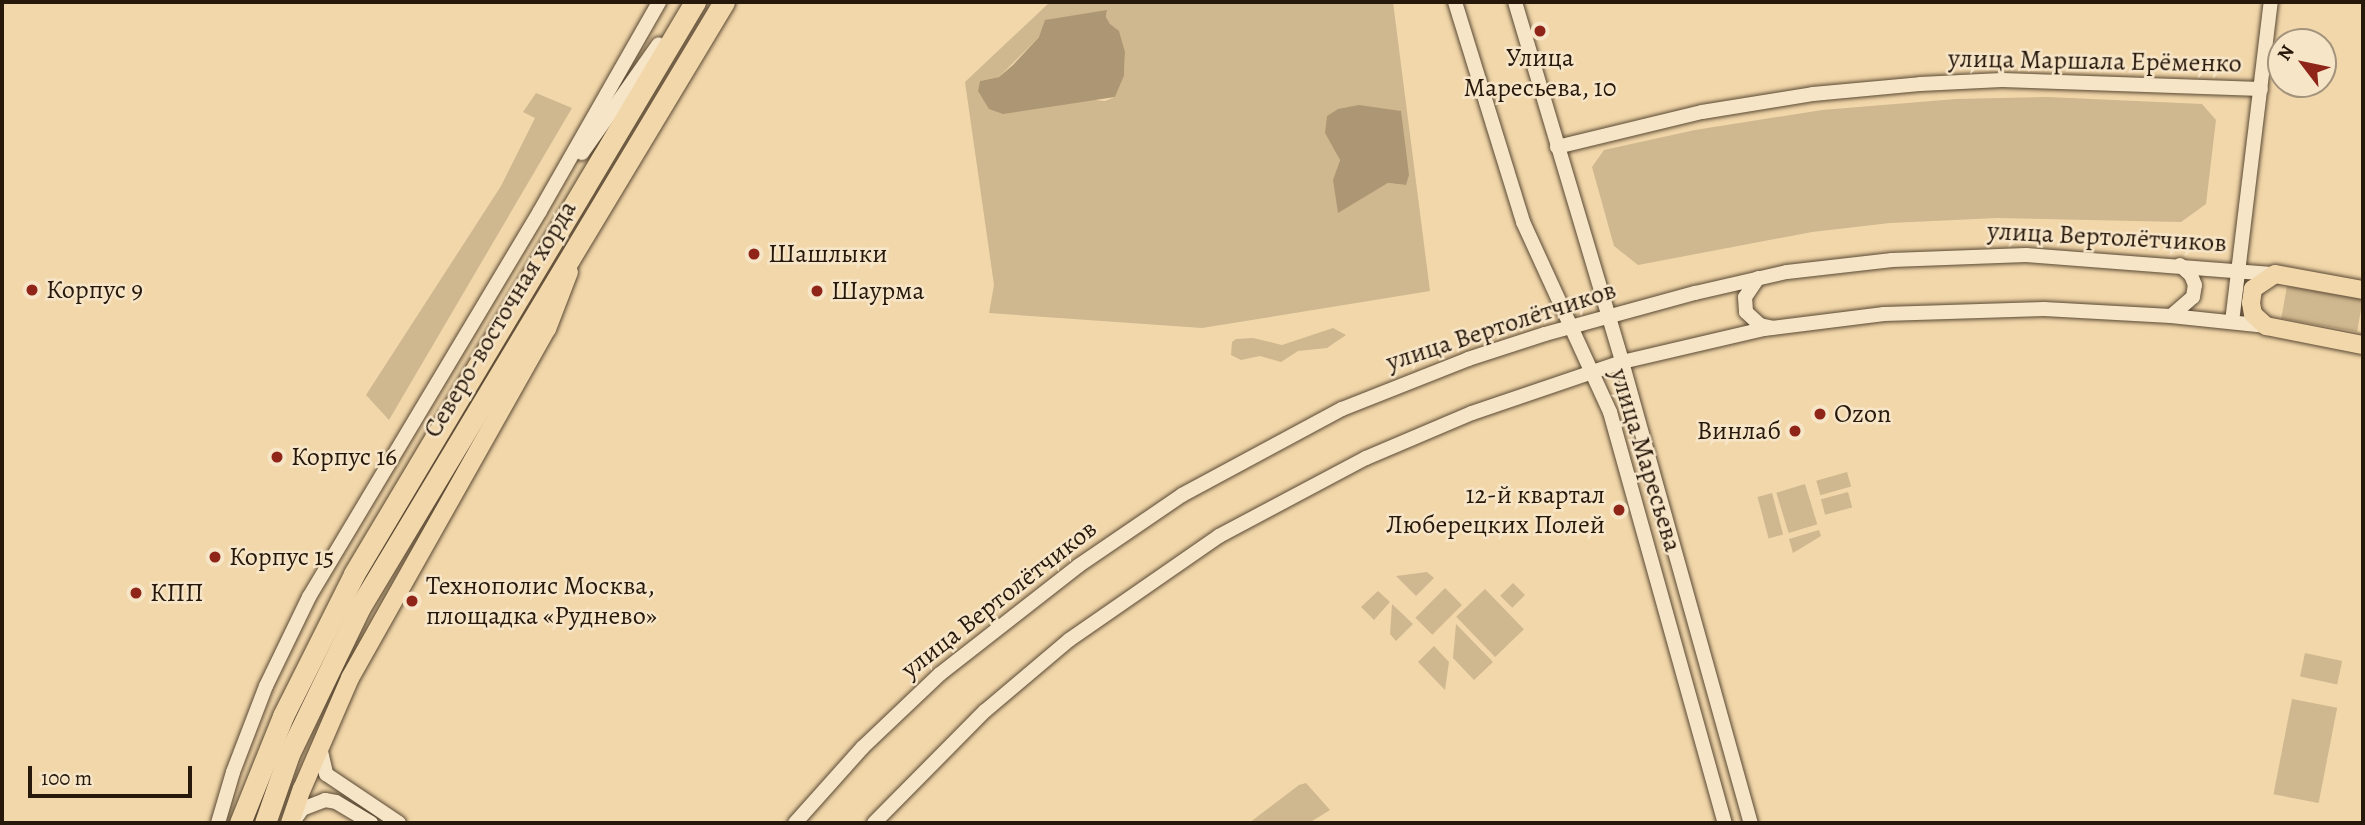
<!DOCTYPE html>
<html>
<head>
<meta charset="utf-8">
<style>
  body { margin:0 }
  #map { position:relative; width:2365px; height:825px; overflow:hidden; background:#f2d7aa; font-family:Alegreya,serif }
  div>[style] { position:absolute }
  .green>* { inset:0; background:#cfb78f; transform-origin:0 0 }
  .water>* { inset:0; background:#ad9674 }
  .roads { filter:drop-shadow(0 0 2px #594833) drop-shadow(0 0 2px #594833) }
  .minor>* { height:14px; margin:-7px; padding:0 7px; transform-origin:7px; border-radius:7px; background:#f7e5c8 }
  .major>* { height:18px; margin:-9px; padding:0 9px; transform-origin:9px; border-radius:9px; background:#f2d7aa }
  .highway>* { height:21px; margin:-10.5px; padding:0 10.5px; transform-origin:10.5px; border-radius:10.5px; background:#f2d7aa }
  .dots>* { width:19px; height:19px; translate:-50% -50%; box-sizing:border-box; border:4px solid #f7e5c8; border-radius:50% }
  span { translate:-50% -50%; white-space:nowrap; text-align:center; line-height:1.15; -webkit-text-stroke:5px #f7e5c8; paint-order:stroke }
  .poi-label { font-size:26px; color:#26180b }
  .left { translate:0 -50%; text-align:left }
  .right { translate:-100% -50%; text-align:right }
  .street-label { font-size:26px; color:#26180b }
  .frame { position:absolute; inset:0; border:4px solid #26180b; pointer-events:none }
  .north { position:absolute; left:2267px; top:28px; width:70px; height:70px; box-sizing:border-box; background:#f7e5c8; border:2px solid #a3937c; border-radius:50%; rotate:302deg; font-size:19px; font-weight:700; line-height:28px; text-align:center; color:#26180b }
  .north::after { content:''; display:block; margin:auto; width:24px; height:32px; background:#8f2418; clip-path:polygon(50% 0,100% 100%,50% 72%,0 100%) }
  .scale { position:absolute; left:28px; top:766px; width:164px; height:32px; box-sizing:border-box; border:4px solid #26180b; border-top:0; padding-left:9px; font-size:21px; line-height:24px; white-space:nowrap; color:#26180b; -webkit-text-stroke:5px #f7e5c8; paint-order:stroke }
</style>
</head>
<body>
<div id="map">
  <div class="green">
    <i style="clip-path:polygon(evenodd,1050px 2px,1393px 2px,1430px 291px,1202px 328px,989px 313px,994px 285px,965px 82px,1050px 2px,1107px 11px,1106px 17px,1125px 52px,1124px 76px,1115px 97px,1105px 101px,1084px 99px,980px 81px,999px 77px,1039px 37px,1107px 11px,1050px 2px,1336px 152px,1406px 185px,1388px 183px,1339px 212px,1337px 169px,1340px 160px,1336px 152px)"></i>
    <i style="clip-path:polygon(536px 93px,572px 108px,389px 420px,366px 395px,501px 186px,535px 118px,523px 112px)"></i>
    <i style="clip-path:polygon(2048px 97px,2202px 104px,2216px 120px,2206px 204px,2181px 222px,1997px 218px,1890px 223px,1812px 232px,1638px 265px,1614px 246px,1592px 167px,1604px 150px,1695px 130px,1822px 110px,1956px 99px)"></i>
    <i style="left:2287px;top:286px;width:77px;height:33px;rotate:10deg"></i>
    <i style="clip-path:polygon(1333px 328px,1346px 335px,1327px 348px,1298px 351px,1281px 362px,1260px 356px,1241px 360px,1231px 355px,1232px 342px,1236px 339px,1253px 338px,1282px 345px)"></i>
    <i style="left:1847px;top:472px;width:15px;height:32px;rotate:74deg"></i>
    <i style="left:1805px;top:484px;width:42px;height:30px;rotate:73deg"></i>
    <i style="left:1848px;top:492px;width:16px;height:28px;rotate:75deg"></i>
    <i style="left:1772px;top:493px;width:43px;height:15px;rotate:75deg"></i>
    <i style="clip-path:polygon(1819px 530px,1821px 536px,1793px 553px,1789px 539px)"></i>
    <i style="clip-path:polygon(1427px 572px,1434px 578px,1416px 596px,1396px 576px)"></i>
    <i style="left:1513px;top:583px;width:17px;height:18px;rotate:45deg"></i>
    <i style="left:1445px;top:588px;width:24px;height:42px;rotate:45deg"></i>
    <i style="left:1485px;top:589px;width:56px;height:40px;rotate:46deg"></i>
    <i style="clip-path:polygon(1378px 591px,1390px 602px,1374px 620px,1361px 607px)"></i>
    <i style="clip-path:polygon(1392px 604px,1413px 624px,1396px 641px,1390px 634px)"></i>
    <i style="clip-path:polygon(1456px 624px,1493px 662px,1474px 680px,1453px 658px)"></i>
    <i style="clip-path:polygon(1434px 646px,1449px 662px,1445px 690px,1418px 662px)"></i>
    <i style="left:2305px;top:653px;width:38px;height:24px;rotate:12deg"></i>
    <i style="left:2292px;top:699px;width:46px;height:97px;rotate:11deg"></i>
    <i style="clip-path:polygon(1306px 783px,1330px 810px,1309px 823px,1249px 823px,1299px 785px)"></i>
  </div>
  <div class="water">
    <i style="clip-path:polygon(1107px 10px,1106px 17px,1110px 24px,1119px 31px,1125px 52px,1124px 76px,1115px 97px,1003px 114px,989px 109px,978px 91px,980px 81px,999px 77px,1013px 65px,1039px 37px,1045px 20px)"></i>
    <i style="clip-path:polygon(1359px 105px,1401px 111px,1409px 175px,1406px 185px,1388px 183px,1338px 213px,1333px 180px,1340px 160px,1325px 133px,1327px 116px,1338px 109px)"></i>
  </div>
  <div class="roads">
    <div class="minor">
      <i style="left:1455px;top:2px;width:230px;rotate:72.8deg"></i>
      <i style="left:1523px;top:222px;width:209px;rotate:65.4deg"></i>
      <i style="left:1610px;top:412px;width:427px;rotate:74.4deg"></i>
      <i style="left:1515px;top:2px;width:376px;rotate:73.4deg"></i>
      <i style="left:1622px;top:362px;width:479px;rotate:74.4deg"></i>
      <i style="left:1557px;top:147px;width:149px;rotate:-13.6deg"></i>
      <i style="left:1702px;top:112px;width:112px;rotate:-9.2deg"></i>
      <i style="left:1813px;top:94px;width:107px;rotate:-5.3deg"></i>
      <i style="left:1920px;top:84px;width:82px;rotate:-2.8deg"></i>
      <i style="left:2002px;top:80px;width:259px;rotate:2deg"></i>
      <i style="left:582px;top:153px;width:133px;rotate:-54.8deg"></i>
      <i style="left:1758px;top:278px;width:23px;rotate:124deg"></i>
      <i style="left:1745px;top:297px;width:15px;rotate:86deg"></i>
      <i style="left:1746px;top:312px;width:19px;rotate:43deg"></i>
      <i style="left:1760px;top:325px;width:13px;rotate:13deg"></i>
      <i style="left:2171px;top:316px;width:29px;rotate:-41deg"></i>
      <i style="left:2193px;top:297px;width:12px;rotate:-81deg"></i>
      <i style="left:2195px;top:285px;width:11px;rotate:-112deg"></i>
      <i style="left:2191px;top:275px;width:15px;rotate:-138deg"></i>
      <i style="left:2232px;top:322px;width:322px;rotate:-83.1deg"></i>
      <i style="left:320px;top:747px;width:28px;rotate:77deg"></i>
      <i style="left:326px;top:774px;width:88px;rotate:33.9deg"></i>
      <i style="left:293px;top:822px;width:16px;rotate:-55deg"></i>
      <i style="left:302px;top:809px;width:25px;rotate:-21deg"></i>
      <i style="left:325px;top:800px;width:11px;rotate:10deg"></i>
      <i style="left:336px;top:802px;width:41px;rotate:31deg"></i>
      <i style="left:218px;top:823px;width:53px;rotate:-73.6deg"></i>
      <i style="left:233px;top:772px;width:92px;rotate:-69deg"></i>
      <i style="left:266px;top:686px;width:99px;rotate:-64.2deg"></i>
      <i style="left:309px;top:597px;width:450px;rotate:-59.1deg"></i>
      <i style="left:540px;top:211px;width:241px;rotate:-60.3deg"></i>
      <i style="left:795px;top:823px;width:101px;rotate:-48.2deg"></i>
      <i style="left:862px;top:748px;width:108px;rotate:-43.5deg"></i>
      <i style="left:940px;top:674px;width:175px;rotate:-38deg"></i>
      <i style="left:1078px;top:566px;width:126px;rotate:-34.3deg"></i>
      <i style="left:1182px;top:495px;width:182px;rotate:-28.3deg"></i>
      <i style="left:1342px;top:409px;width:136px;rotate:-21.6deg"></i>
      <i style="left:1468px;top:359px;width:81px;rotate:-18deg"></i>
      <i style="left:1545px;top:334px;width:156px;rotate:-15.3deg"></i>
      <i style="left:1695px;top:293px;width:94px;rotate:-12.9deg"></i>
      <i style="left:1787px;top:272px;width:106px;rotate:-6.5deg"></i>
      <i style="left:1892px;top:260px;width:134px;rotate:-2.1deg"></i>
      <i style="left:2026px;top:255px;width:250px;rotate:4.4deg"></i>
      <i style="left:874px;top:823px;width:158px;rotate:-45.3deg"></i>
      <i style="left:985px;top:711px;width:110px;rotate:-40.2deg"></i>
      <i style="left:1069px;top:640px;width:183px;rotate:-34.7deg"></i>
      <i style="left:1219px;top:536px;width:166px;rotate:-28deg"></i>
      <i style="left:1366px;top:458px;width:115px;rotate:-23deg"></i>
      <i style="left:1472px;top:413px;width:158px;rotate:-18.8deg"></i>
      <i style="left:1622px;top:362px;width:146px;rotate:-13.1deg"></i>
      <i style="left:1764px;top:329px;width:121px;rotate:-7.1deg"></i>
      <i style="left:1884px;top:314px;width:160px;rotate:-1.8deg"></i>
      <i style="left:2044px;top:309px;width:127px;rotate:3.2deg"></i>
      <i style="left:2171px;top:316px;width:96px;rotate:6deg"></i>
    </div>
    <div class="major">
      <i style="left:2363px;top:290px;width:89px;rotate:-169.7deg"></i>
      <i style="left:2275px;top:274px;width:27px;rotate:146deg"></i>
      <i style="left:2253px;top:289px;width:14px;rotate:98deg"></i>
      <i style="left:2251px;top:303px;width:11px;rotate:80deg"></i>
      <i style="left:2253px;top:314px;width:18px;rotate:43deg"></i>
      <i style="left:2266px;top:326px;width:99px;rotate:11.1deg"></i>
      <i style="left:290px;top:823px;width:36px;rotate:-71deg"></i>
      <i style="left:302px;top:789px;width:121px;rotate:-66.6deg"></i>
      <i style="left:350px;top:678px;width:401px;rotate:-60.6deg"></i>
      <i style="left:547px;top:329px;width:61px;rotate:-68.9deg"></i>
    </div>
    <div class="highway">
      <i style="left:240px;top:823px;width:115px;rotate:-68.1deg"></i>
      <i style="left:283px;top:716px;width:159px;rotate:-63.4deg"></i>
      <i style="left:354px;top:574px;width:666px;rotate:-59.2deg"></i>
      <i style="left:265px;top:823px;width:73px;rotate:-70.8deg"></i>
      <i style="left:289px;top:754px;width:163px;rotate:-64.2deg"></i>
      <i style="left:360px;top:607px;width:706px;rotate:-58.97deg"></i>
    </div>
  </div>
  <div class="dots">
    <i style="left:1540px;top:31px;background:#8f2418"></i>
    <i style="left:754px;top:254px;background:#8f2418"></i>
    <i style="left:32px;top:290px;background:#8f2418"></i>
    <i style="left:817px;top:291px;background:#8f2418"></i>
    <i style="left:1820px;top:414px;background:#8f2418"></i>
    <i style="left:1795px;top:431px;background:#8f2418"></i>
    <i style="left:277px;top:457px;background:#8f2418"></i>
    <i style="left:1619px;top:510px;background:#8f2418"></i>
    <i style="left:215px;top:557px;background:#8f2418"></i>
    <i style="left:136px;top:593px;background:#8f2418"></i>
    <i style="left:412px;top:601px;background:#8f2418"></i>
  </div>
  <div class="poi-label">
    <span style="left:1540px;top:73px">Улица<br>Маресьева, 10</span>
    <span class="left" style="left:768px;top:254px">Шашлыки</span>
    <span class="left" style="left:46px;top:290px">Корпус 9</span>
    <span class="left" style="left:831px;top:291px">Шаурма</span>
    <span class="left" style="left:1834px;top:414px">Ozon</span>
    <span class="right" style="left:1781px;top:431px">Винлаб</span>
    <span class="left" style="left:291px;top:457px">Корпус 16</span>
    <span class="right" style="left:1605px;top:510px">12-й квартал<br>Люберецких Полей</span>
    <span class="left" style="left:229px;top:557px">Корпус 15</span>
    <span class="left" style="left:426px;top:601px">Технополис Москва,<br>площадка «Руднево»</span>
    <span class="left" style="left:150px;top:593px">КПП</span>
  </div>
  <div class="street-label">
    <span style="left:2095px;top:61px;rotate:1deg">улица Маршала Ерёменко</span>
    <span style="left:2107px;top:237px;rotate:3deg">улица Вертолётчиков</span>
    <span style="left:500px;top:319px;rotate:-59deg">Северо-восточная хорда</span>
    <span style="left:1501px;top:326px;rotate:-18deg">улица Вертолётчиков</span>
    <span style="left:1646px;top:460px;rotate:73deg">улица Маресьева</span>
    <span style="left:999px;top:599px;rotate:-38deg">улица Вертолётчиков</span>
  </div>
  <div class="frame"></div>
  <div class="north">N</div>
  <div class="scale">100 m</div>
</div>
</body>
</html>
